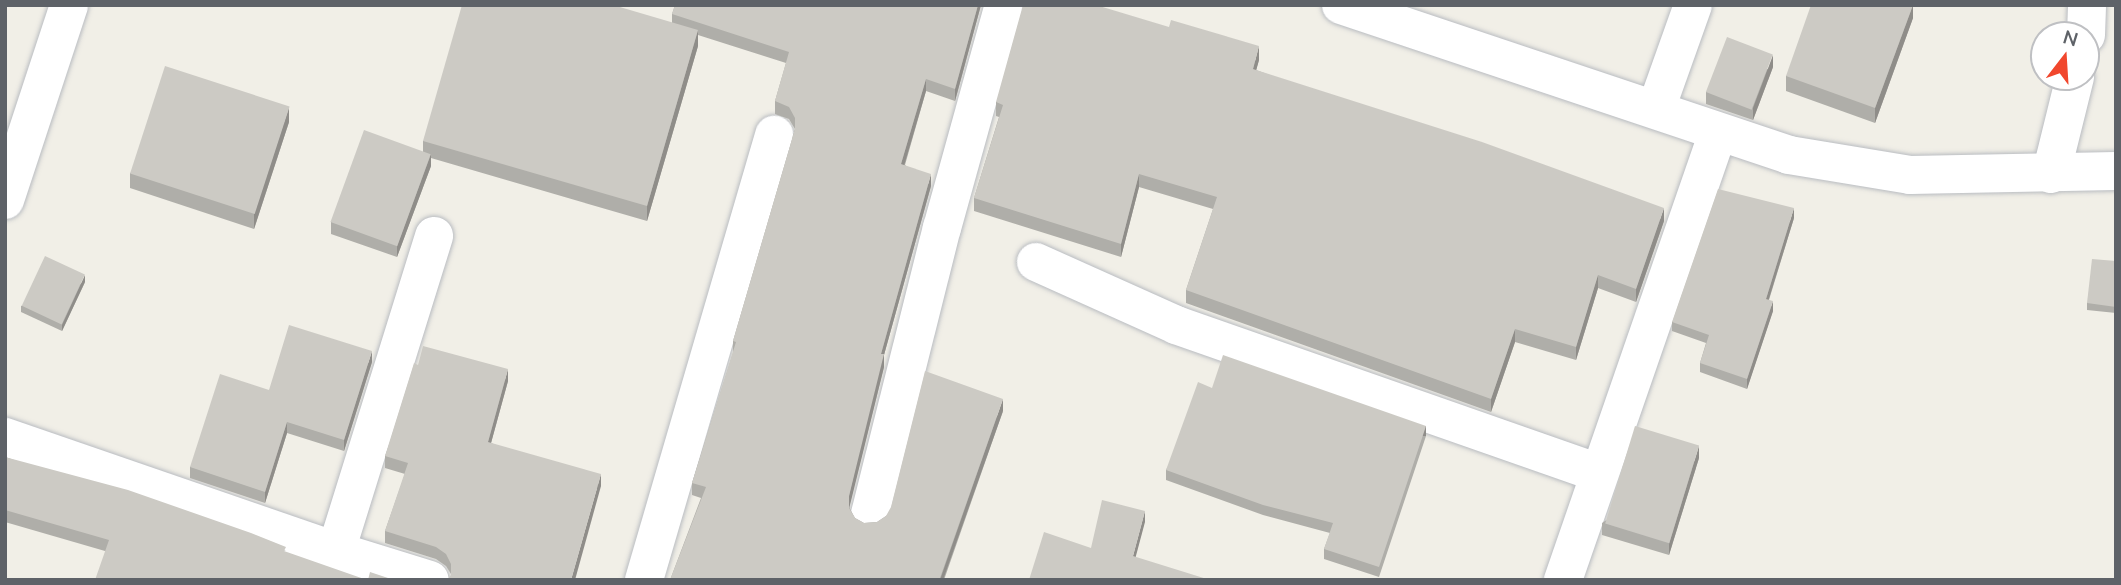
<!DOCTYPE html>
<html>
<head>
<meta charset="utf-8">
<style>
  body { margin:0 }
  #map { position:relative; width:2121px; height:585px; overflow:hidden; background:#f1efe7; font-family:Mulish,sans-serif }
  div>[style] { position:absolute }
  .roads { filter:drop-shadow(0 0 2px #b9bcc1) drop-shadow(0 0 2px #b9bcc1) }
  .street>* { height:38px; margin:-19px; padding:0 19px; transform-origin:19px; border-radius:19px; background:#fff }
  .secondary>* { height:38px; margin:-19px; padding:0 19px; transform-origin:19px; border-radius:19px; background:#fff }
  .wall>* { inset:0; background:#afaea9 }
  .shaded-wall>* { inset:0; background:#8f8d89; transform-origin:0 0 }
  .building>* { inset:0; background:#cccac4; transform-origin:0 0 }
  span { translate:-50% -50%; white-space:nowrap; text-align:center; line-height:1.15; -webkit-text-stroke:5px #fff; paint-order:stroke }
  .frame { position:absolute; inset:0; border:7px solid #5e6268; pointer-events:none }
  .north { position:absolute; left:2030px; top:21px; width:70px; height:70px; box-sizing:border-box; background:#fff; border:2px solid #bfc0c3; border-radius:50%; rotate:17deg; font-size:19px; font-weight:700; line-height:28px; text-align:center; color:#5e6268 }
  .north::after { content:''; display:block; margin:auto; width:24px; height:32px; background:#f1472d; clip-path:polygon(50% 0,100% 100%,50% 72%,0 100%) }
</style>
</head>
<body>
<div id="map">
  <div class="roads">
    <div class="street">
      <i style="left:2086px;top:35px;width:30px;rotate:-88deg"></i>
      <i style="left:1656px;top:109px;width:110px;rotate:-70.4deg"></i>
      <i style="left:2051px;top:174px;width:100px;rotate:-76.1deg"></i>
      <i style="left:5px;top:200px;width:205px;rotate:-71.8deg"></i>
      <i style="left:1036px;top:262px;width:154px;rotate:24.2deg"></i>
      <i style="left:1176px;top:325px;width:447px;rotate:19.3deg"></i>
      <i style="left:5px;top:437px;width:350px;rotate:19deg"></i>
      <i style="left:336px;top:551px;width:98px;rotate:17.1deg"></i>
      <i style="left:870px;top:514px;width:295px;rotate:-75.9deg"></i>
      <i style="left:942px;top:228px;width:231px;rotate:-74.5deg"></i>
      <i style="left:336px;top:551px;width:330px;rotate:-72.7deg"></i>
      <i style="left:644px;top:580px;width:464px;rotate:-73.7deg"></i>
      <i style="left:1563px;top:580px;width:474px;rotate:-70.9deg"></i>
    </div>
    <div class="secondary">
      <i style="left:1341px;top:5px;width:472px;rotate:18.5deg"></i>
      <i style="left:1789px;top:155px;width:123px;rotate:9.4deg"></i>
      <i style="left:1910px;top:175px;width:206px;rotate:-1.1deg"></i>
    </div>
  </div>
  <div class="wall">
    <i style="clip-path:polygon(675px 5px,981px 5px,955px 101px,926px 91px,905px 165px,931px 186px,884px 355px,884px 367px,849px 507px,855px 518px,864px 523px,877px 522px,886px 516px,1003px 411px,944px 580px,670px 580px,701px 498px,692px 495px,692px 483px,733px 353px,733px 341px,795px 129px,789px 119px,775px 114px,775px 101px,786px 63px,698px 35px,698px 46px,647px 221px,431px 158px,431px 166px,397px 257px,331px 234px,331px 222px,423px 152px,423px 141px,672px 23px,672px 14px)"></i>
    <i style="clip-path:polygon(1913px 5px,1913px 18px,1875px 123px,1786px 91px,1786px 76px)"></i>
    <i style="clip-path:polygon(1259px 60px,1256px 70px,1664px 221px,1636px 302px,1598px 288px,1576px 360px,1515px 342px,1491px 412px,1186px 303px,1186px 290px,1213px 209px,1139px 187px,1121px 257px,974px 211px,974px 198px,999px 117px,996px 116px,996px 102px)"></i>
    <i style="clip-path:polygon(1773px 67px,1753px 120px,1706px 104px,1706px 92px)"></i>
    <i style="clip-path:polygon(289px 122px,254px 229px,130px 188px,130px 173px)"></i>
    <i style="clip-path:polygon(1794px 218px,1769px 300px,1773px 311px,1747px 389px,1700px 372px,1700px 363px,1706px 343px,1672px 331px,1672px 322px)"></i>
    <i style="clip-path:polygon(2116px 261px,2116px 313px,2087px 310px,2087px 303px)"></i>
    <i style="clip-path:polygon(85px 282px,62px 331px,21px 312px,21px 306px)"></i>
    <i style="clip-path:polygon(372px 362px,344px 451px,287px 433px,265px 503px,190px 478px,190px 467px,269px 390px)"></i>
    <i style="clip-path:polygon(418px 365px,508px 381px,491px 443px,601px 486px,451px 574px,446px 566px,436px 559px,385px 543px,385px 531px,405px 474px,385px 468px,385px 456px)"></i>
    <i style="clip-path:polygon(1212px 388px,1426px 436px,1379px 577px,1324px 559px,1324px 549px,1330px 533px,1263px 515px,1166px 480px,1166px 470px)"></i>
    <i style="clip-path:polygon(5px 457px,286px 551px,105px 551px,5px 522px)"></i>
    <i style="clip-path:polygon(1699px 458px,1669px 555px,1602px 535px,1602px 523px)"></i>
  </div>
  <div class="shaded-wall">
    <i style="clip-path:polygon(978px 5px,981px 5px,955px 101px,955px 89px)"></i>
    <i style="clip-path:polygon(1913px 5px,1913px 18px,1875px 123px,1875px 108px)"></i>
    <i style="clip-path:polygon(698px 30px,698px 46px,647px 221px,647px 206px)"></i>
    <i style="clip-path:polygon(1259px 46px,1259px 60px,1253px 82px,1253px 69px)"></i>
    <i style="clip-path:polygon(1773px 55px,1773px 67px,1753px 120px,1753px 108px)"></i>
    <i style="clip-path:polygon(926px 79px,926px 91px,901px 176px,901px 164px)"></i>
    <i style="clip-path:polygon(289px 107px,289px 122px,254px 229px,254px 214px)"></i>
    <i style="clip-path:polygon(431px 154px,431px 166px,397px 257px,397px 246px)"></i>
    <i style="clip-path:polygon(931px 174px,931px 186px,884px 355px,884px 367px,849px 509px,849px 496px,881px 354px)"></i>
    <i style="clip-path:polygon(1139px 174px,1139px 187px,1121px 257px,1121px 244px)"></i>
    <i style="clip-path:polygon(1664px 208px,1664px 221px,1636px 302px,1636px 289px)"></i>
    <i style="clip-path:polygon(1794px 208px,1794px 218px,1766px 308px,1766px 299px)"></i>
    <i style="clip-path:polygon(85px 275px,85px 282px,62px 331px,62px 325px)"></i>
    <i style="clip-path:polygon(1598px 275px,1598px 288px,1576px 360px,1576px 347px)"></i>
    <i style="clip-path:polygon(1773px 301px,1773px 311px,1747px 389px,1747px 379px)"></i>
    <i style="clip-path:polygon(1515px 329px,1515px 342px,1491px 412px,1491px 399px)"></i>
    <i style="clip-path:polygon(372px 351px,372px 362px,344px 451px,344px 440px)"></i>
    <i style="clip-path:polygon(508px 369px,508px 381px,488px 454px,488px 442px)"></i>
    <i style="clip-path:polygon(1003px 399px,1003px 411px,943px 580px,940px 580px)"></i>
    <i style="clip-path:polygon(287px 422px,287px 433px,265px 503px,265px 492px)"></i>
    <i style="left:1426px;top:426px;width:10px;height:149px;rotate:90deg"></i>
    <i style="clip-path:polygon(1699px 446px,1699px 458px,1669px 555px,1669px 544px)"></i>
    <i style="clip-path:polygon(601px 474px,601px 486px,575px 580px,571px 580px)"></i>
    <i style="clip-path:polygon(1145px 511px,1145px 522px,1133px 567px,1133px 556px)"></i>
  </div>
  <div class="building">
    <i style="clip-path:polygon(462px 5px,613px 5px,698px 30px,647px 206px,423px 141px)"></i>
    <i style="clip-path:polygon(675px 5px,978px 5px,955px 89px,926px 79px,901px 164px,931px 174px,881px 354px,884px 354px,849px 496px,849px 508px,855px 518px,864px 523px,877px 522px,886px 516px,891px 507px,925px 371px,1003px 399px,940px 578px,944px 580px,661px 580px,663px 578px,670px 580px,706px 487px,692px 483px,736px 342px,733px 341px,795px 129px,795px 118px,789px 107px,775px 101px,789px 52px,672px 14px)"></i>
    <i style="clip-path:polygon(1023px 5px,1096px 5px,1169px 27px,1171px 20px,1259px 46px,1253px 69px,1482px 142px,1664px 208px,1636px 289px,1598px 275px,1576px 347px,1515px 329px,1491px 399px,1186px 290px,1217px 197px,1139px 174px,1121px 244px,974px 198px,1003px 105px,996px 102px)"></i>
    <i style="clip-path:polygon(1811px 5px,1913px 5px,1875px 108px,1786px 76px)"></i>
    <i style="left:1727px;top:37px;width:49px;height:59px;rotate:21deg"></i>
    <i style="left:165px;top:66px;width:131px;height:113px;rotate:18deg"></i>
    <i style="left:364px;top:130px;width:71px;height:98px;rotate:20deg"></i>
    <i style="clip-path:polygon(1718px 189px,1794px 208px,1766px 299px,1773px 301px,1747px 379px,1700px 363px,1709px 335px,1672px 322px)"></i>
    <i style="left:45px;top:256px;width:44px;height:55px;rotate:25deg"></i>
    <i style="clip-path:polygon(2092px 259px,2116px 261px,2116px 307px,2087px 303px)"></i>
    <i style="clip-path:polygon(289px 325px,372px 351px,344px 440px,287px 422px,265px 492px,190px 467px,220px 374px,269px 390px)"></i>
    <i style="clip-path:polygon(423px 346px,508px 369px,488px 442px,601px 474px,571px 580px,447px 580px,451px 575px,451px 564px,446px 554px,436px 547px,385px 531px,408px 463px,385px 456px,414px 363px,418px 365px)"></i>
    <i style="clip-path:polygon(1223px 355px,1426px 426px,1379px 567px,1324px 549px,1333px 523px,1263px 505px,1166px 470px,1198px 382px,1212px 388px)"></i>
    <i style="left:1635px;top:426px;width:67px;height:102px;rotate:17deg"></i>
    <i style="clip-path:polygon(5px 457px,128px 490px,251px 533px,286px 547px,284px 551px,367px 580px,95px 580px,109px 540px,5px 510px)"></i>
    <i style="clip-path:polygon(1102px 500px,1145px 511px,1133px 556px,1210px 580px,1029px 580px,1044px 532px,1091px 548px)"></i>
    <i style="clip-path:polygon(370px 572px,394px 580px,368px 580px)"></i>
  </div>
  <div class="frame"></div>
  <div class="north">N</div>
</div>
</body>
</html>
